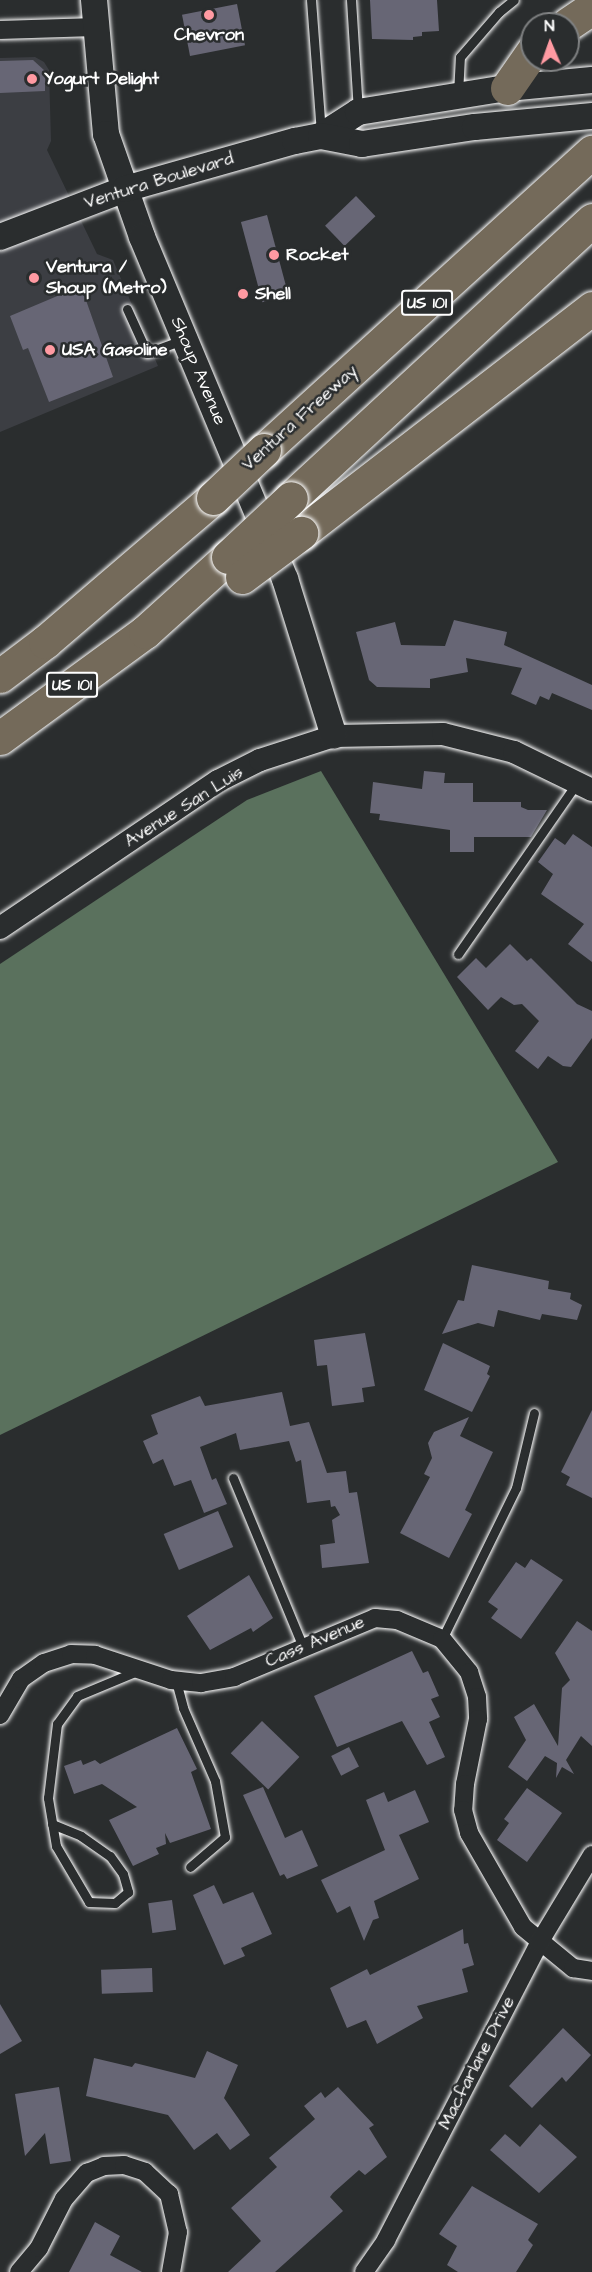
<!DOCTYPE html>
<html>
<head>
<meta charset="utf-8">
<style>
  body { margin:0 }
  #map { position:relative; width:592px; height:2272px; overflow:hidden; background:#2a2d2e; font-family:"Architects Daughter",sans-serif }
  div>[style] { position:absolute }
  .built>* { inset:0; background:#3c3e43 }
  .green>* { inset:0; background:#5a715d }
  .building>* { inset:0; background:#676675; transform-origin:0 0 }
  .roads { filter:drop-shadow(0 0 2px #fff) drop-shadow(0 0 2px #fff) }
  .service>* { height:9px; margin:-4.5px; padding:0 4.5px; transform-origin:4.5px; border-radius:4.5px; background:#2a2d2e }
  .minor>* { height:18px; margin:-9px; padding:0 9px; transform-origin:9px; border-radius:9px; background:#2a2d2e }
  .tertiary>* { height:22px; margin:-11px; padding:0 11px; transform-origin:11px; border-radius:11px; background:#2a2d2e }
  .secondary>* { height:26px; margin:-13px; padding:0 13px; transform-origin:13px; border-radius:13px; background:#2a2d2e }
  .motorway>* { height:33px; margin:-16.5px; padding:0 16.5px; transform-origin:16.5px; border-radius:16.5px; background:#746a5a }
  .bridges { filter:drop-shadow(0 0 2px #fff) drop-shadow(0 0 2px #fff) }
  .motorway-bridge>* { height:33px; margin:-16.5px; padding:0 16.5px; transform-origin:16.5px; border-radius:16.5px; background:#746a5a }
  .dots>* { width:16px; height:16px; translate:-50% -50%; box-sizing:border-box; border:3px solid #2a2d2e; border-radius:50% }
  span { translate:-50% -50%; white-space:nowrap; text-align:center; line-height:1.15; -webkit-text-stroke:5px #2a2d2e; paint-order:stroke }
  .shield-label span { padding:2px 4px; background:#2a2d2e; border:2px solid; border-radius:4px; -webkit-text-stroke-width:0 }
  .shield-label { font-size:16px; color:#fff; font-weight:700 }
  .poi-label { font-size:18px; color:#fff; font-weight:700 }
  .left { translate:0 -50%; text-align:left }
  .street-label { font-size:18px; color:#fff }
  .north { position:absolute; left:520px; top:12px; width:60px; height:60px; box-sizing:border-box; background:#2a2d2e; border:2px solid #7f8182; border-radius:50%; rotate:358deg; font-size:16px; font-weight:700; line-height:24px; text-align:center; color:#fff }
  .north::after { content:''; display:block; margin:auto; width:21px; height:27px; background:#ff9aa2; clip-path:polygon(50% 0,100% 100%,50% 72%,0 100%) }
</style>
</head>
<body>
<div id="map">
  <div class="built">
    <i style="clip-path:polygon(35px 57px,44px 62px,49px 70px,51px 141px,47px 150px,97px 254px,113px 260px,158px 366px,0 432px,0 58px)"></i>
  </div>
  <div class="green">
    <i style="clip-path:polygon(321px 771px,558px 1162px,0 1435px,0 964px,247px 800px)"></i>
  </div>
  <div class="building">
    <i style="clip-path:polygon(370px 0,437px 0,439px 31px,422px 32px,422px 36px,413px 37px,413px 40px,372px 39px)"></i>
    <i style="left:237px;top:4px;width:42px;height:56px;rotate:79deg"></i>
    <i style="clip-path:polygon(33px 60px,45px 71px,45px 91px,0 93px,0 61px)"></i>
    <i style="left:356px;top:196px;width:28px;height:43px;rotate:46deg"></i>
    <i style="left:267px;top:215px;width:83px;height:27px;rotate:75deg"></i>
    <i style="clip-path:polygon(81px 286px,113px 377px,49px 402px,28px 348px,23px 350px,10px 316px)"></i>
    <i style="clip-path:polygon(454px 620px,507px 632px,504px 645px,592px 685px,592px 710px,552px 693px,549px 700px,540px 696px,536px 705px,511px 694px,522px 668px,466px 658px,468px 672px,430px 679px,430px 688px,377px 687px,369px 680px,356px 632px,395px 622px,401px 645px,445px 646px)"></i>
    <i style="clip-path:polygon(424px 771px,445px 773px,444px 783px,473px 783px,473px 802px,521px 802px,521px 807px,528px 810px,547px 810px,531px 837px,474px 837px,474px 852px,450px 852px,450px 830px,379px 820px,380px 814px,370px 813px,373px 782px,422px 789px)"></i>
    <i style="clip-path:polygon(573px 834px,592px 847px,592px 962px,568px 944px,584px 924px,541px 894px,553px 874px,538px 862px,555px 838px,565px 845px)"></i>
    <i style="clip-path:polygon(510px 944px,527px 961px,531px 958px,577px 1004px,592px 1011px,592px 1038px,571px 1067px,563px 1066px,548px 1056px,538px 1069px,515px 1051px,539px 1021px,522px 1004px,514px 1005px,501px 997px,488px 1010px,457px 977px,476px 958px,486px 968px)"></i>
    <i style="clip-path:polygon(472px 1265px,549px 1281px,548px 1289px,571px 1293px,570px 1299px,582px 1305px,577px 1320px,542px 1314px,540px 1320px,498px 1310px,494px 1327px,478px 1323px,442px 1334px,458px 1300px,464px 1301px)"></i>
    <i style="clip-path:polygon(365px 1333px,375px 1386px,362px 1388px,364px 1402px,332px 1406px,327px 1365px,317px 1366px,314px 1340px)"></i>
    <i style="clip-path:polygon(443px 1343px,490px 1366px,487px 1374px,490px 1376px,472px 1412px,424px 1390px)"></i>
    <i style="clip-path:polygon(282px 1392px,290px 1426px,309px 1422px,327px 1473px,346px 1471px,349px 1493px,357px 1492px,369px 1563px,322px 1568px,320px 1545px,335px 1543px,332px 1520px,340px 1515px,335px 1506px,331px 1507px,330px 1500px,307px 1503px,301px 1460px,296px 1462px,289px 1441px,240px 1450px,236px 1433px,200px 1447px,212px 1480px,216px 1478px,227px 1504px,204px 1513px,191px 1480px,174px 1486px,163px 1459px,153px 1464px,143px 1441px,158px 1434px,151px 1415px,200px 1396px,205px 1406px)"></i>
    <i style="clip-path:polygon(592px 1410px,592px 1498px,566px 1485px,570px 1477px,561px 1472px)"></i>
    <i style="clip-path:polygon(469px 1417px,460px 1436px,493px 1452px,465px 1510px,472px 1514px,449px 1558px,400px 1533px,430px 1477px,424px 1474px,432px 1458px,428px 1443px,434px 1432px)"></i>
    <i style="left:218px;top:1511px;width:39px;height:59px;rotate:67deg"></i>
    <i style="clip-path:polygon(531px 1559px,563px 1580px,521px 1639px,491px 1618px,498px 1609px,488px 1602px,516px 1562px,525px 1568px)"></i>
    <i style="clip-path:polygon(249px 1575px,273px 1618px,253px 1632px,251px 1628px,210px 1650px,187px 1616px)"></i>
    <i style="clip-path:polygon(577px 1621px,592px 1631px,592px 1746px,581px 1736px,566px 1760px,574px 1774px,562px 1767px,556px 1778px,557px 1763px,545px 1756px,527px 1781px,508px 1767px,526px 1740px,514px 1717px,534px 1704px,558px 1746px,562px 1688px,570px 1680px,555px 1653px)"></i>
    <i style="clip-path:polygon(412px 1651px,423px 1673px,428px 1671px,439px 1696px,431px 1699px,440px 1717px,429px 1722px,445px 1757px,427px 1765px,402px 1721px,337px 1747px,314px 1696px)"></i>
    <i style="left:262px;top:1721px;width:52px;height:45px;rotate:44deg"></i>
    <i style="clip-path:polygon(177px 1728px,197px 1769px,191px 1772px,211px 1829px,170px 1843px,165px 1833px,166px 1844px,156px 1848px,159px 1854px,133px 1866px,109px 1820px,137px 1807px,102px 1784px,74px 1794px,64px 1766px,81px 1760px,83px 1765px,95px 1760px,100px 1764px)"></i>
    <i style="left:349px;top:1747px;width:22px;height:20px;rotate:63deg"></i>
    <i style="clip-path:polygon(263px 1787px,285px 1838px,302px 1830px,318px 1866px,287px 1879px,284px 1874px,280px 1876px,243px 1795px)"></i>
    <i style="clip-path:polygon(527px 1788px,562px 1813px,527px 1862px,497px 1840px,509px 1823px,504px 1819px)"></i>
    <i style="clip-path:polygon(415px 1790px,429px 1822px,399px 1835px,419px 1879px,374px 1901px,379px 1918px,373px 1920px,364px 1941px,350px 1906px,337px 1913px,321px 1880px,385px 1850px,366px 1800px,384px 1792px,388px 1802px)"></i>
    <i style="clip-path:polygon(214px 1885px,223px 1904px,253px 1892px,272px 1934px,241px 1948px,245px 1956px,224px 1965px,193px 1895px)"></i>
    <i style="left:172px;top:1900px;width:30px;height:24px;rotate:82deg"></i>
    <i style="clip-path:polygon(463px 1929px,464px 1944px,468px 1943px,474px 1965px,462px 1969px,468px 1992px,417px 2006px,423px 2018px,377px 2044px,366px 2020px,347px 2028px,330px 1988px,367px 1969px,370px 1975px)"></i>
    <i style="left:152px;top:1968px;width:24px;height:51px;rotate:88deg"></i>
    <i style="clip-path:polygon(0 2004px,22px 2041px,0 2054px)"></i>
    <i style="clip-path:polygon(563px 2028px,591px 2055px,566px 2082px,562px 2077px,532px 2108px,509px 2086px)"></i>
    <i style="clip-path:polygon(207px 2051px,238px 2065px,224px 2098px,250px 2135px,230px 2150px,217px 2133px,194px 2150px,168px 2115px,86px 2096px,94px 2058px,132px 2067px,135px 2063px,195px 2078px)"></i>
    <i style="clip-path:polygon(59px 2087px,71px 2161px,50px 2164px,45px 2133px,25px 2156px,15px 2094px)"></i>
    <i style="clip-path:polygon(338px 2087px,374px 2125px,369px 2128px,387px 2157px,365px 2175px,359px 2170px,333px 2193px,330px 2197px,343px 2211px,275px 2272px,228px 2272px,261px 2241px,231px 2208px,277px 2167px,269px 2158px,315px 2119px,304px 2106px,321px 2092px,325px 2098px)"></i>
    <i style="clip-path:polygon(540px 2124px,577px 2157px,539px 2193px,490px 2150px,505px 2134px,520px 2147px)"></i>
    <i style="clip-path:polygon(472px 2186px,538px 2224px,528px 2240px,533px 2245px,516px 2272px,458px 2272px,447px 2265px,457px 2246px,439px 2234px)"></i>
    <i style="clip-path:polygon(95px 2222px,120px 2236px,110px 2255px,142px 2272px,69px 2272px)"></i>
  </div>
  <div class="roads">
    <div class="service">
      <i style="left:311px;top:0;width:132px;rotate:85.7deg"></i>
      <i style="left:351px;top:0;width:110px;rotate:86.4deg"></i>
      <i style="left:458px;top:94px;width:37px;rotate:-87deg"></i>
      <i style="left:460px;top:57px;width:60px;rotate:-49.1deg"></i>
      <i style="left:499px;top:12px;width:19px;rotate:-39deg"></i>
      <i style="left:127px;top:309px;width:48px;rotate:65.6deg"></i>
      <i style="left:147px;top:353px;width:37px;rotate:-20deg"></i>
      <i style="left:458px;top:954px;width:208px;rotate:-55.2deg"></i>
      <i style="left:233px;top:1478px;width:183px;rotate:67.5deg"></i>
      <i style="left:442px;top:1639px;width:168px;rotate:-63.9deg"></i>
      <i style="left:516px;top:1488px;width:77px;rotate:-76.5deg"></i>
      <i style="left:176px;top:1681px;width:28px;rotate:75deg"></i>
      <i style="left:183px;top:1708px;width:80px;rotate:66.3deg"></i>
      <i style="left:215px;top:1781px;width:57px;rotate:79.9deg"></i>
      <i style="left:225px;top:1837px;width:46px;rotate:139.4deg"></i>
      <i style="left:52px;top:1824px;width:31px;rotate:22deg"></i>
      <i style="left:81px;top:1836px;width:35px;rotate:35deg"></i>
      <i style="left:110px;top:1856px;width:22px;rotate:54deg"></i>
      <i style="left:123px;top:1874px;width:19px;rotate:74deg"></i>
      <i style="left:128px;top:1892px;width:17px;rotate:140deg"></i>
      <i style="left:115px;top:1903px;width:26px;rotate:-178deg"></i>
      <i style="left:89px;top:1902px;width:65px;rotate:-120.5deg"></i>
      <i style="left:56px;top:1846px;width:49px;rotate:-99.5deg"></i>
      <i style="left:48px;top:1798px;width:75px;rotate:-83.1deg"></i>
      <i style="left:57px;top:1724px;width:34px;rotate:-54deg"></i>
      <i style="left:77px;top:1696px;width:65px;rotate:-22.6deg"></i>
    </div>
    <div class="minor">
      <i style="left:0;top:30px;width:95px;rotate:-1.8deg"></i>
      <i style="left:0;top:1715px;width:42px;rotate:-59.7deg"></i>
      <i style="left:21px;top:1679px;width:28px;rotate:-35deg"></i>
      <i style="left:44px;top:1663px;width:28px;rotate:-18deg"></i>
      <i style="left:71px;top:1654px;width:24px;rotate:2deg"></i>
      <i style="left:95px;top:1655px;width:80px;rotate:18.2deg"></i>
      <i style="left:171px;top:1680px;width:30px;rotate:6deg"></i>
      <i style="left:201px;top:1683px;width:34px;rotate:-10deg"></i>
      <i style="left:234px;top:1677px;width:153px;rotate:-22.7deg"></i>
      <i style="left:375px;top:1618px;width:22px;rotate:5deg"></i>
      <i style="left:397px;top:1620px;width:49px;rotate:22.9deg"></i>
      <i style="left:442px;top:1639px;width:43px;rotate:50.7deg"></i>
      <i style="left:469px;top:1672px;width:26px;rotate:72deg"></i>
      <i style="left:477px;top:1697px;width:22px;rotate:87deg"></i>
      <i style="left:478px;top:1719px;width:66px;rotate:101.3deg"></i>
      <i style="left:465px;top:1784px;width:26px;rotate:94deg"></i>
      <i style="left:463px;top:1810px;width:24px;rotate:75deg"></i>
      <i style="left:469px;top:1833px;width:108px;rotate:60.1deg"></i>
      <i style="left:523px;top:1927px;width:65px;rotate:39.4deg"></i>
      <i style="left:573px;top:1968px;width:19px;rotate:9deg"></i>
      <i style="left:19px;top:2272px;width:31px;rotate:-50deg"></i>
      <i style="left:39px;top:2248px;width:55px;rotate:-63deg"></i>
      <i style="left:64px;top:2199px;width:35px;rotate:-49deg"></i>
      <i style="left:87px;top:2173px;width:18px;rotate:-22deg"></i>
      <i style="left:104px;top:2166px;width:20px;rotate:-3deg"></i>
      <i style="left:124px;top:2165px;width:22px;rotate:18deg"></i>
      <i style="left:145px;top:2172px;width:33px;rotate:43deg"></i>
      <i style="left:169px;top:2194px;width:39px;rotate:77deg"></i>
      <i style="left:178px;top:2232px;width:41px;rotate:99.9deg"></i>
      <i style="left:364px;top:2272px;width:39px;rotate:-55deg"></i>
      <i style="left:386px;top:2240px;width:334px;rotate:-62.7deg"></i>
      <i style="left:539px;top:1943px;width:103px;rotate:-58.9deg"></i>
    </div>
    <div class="tertiary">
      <i style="left:0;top:928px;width:263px;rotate:-34deg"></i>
      <i style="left:218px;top:781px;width:47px;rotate:-26.6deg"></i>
      <i style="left:260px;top:760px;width:78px;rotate:-18deg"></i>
      <i style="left:334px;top:736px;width:109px;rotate:-1.1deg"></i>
      <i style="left:443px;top:734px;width:73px;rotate:14.2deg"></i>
      <i style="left:514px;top:752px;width:87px;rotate:26deg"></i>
    </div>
    <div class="secondary">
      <i style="left:94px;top:0;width:135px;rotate:84.9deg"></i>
      <i style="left:106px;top:134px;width:109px;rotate:70.7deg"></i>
      <i style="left:142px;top:237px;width:371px;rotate:67.3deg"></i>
      <i style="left:285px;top:579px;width:164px;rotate:72.7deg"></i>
      <i style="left:321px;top:136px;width:44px;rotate:-33deg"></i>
      <i style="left:358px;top:112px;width:151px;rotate:-9.2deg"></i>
      <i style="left:507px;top:88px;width:85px;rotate:-5.4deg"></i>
      <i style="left:0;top:237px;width:134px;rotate:-21deg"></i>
      <i style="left:125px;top:189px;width:177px;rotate:-15.8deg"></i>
      <i style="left:295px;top:141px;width:26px;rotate:-11deg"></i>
      <i style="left:321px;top:136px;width:42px;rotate:11deg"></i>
      <i style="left:362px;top:144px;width:114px;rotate:-8.6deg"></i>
      <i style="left:475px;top:127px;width:118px;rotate:-5.4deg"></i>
    </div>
    <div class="motorway">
      <i style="left:568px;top:24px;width:29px;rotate:-34deg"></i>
      <i style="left:507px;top:88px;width:44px;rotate:-55.2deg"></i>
      <i style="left:264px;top:450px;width:443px;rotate:-42.3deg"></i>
      <i style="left:291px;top:498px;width:410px;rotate:-42.7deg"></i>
      <i style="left:301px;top:533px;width:368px;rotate:-37.7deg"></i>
      <i style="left:0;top:676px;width:56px;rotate:-37.1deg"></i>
      <i style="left:45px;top:642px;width:221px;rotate:-40.6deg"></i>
      <i style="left:0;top:738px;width:180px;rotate:-36.2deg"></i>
      <i style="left:145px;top:632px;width:112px;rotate:-42.1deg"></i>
    </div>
  </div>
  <div class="bridges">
    <div class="motorway-bridge">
      <i style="left:213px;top:498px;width:70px;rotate:-43.3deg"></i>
      <i style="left:228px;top:557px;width:86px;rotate:-43.1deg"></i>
      <i style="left:242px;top:577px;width:74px;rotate:-36.7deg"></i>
    </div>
  </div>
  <div class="dots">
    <i style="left:209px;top:15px;background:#ff9aa2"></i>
    <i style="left:32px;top:79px;background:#ff9aa2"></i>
    <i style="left:274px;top:255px;background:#ff9aa2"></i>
    <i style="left:34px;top:278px;background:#ff9aa2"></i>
    <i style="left:243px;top:294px;background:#ff9aa2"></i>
    <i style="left:50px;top:350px;background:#ff9aa2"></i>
  </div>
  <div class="shield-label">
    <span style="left:427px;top:303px">US 101</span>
    <span style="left:72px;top:685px">US 101</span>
  </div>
  <div class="poi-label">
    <span style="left:209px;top:35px">Chevron</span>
    <span class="left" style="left:44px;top:79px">Yogurt Delight</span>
    <span class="left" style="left:286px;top:255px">Rocket</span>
    <span class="left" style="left:46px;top:278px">Ventura /<br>Shoup (Metro)</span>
    <span class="left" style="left:255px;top:294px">Shell</span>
    <span class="left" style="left:62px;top:350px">USA Gasoline</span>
  </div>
  <div class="street-label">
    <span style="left:159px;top:181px;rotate:-17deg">Ventura Boulevard</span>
    <span style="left:198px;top:371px;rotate:67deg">Shoup Avenue</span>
    <span style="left:300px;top:418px;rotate:-42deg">Ventura Freeway</span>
    <span style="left:184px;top:807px;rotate:-32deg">Avenue San Luis</span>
    <span style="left:315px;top:1642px;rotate:-23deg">Cass Avenue</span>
    <span style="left:477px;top:2063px;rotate:-63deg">Macfarlane Drive</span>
  </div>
  <div class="north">N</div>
</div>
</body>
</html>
